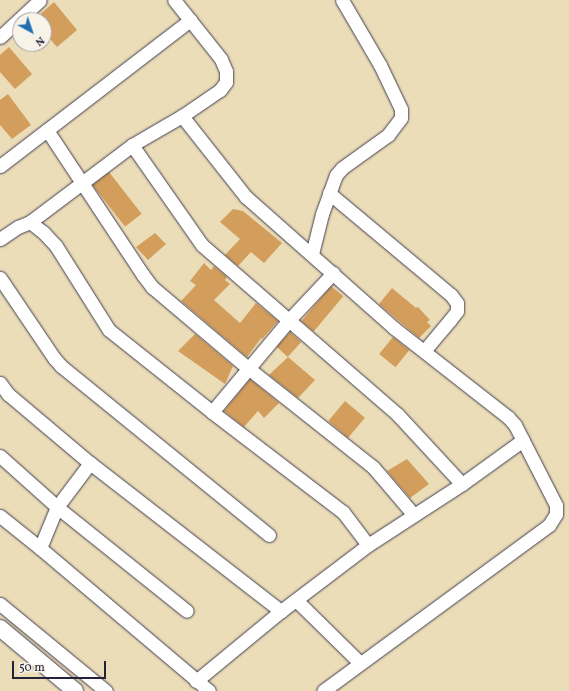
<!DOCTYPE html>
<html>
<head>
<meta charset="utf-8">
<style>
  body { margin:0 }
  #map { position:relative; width:569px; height:691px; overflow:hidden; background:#ecddb9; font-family:Vollkorn,serif }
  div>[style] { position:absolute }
  .building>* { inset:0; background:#d39d5c; transform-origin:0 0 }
  .roads { filter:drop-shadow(0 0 1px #403e4e) drop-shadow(0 0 1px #403e4e) }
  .minor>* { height:13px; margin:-6.5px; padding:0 6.5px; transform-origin:6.5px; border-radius:6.5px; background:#fff }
  .tertiary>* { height:16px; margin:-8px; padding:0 8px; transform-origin:8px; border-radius:8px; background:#fff }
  span { translate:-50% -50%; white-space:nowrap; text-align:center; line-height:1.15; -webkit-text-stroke:4px #f7f3e8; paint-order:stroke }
  .north { position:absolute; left:12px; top:12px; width:40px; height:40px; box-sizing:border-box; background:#f7f3e8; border:1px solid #a29fa3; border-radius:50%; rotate:140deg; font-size:11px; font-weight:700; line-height:16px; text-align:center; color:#22223b }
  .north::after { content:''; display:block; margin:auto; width:14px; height:18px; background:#1f6fb2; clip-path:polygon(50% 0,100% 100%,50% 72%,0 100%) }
  .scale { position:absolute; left:12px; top:661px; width:94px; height:18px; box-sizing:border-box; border:2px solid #22223b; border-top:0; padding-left:5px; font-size:12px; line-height:14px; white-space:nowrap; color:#22223b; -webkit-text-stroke:3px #f7f3e8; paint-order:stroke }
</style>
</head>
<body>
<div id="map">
  <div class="building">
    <i style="clip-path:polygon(54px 2px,77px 30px,57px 47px,44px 32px,44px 20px,34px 20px)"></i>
    <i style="clip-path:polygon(9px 47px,32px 74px,15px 89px,0 72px,0 55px)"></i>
    <i style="clip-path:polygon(8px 94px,31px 125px,12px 139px,0 125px,0 100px)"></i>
    <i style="left:109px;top:172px;width:53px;height:21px;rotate:52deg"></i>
    <i style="clip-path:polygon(233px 209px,243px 211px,282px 243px,264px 263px,251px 252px,238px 266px,225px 255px,240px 239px,220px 222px)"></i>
    <i style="clip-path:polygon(155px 233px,166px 244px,148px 260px,136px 247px)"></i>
    <i style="clip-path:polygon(204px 263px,211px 270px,214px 266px,227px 277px,225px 280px,230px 284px,214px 300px,240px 323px,256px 303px,278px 321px,262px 339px,261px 338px,247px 357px,181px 301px,196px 285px,190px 281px)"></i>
    <i style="left:331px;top:286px;width:16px;height:46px;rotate:40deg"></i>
    <i style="clip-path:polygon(392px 288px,416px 308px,418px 307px,430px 320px,427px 322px,431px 326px,419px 338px,379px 304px)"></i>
    <i style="left:290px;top:332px;width:15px;height:20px;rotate:42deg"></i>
    <i style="clip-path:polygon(195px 334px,233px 366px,225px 384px,178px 351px)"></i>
    <i style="left:393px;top:337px;width:21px;height:22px;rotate:39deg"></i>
    <i style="clip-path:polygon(288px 357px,315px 380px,298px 398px,269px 375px)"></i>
    <i style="clip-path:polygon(250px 379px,279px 403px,264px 418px,258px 411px,244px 427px,224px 411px)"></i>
    <i style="left:345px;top:401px;width:26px;height:26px;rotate:40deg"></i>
    <i style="clip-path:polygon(407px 459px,429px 484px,410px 498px,387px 471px)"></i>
  </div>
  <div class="roads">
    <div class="minor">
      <i style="left:0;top:37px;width:54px;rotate:-42.8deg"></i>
      <i style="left:182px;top:116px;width:103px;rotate:51.7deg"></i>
      <i style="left:246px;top:197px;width:198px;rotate:41.5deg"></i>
      <i style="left:394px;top:328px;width:145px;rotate:38deg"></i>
      <i style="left:508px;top:417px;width:11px;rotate:49deg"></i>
      <i style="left:515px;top:425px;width:90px;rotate:62.9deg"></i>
      <i style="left:556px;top:505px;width:9px;rotate:90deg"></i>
      <i style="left:556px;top:514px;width:13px;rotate:122deg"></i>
      <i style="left:549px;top:525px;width:280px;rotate:143.7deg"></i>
      <i style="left:47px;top:130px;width:174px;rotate:56.5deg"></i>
      <i style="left:143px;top:275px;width:15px;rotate:53deg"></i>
      <i style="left:152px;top:287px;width:126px;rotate:40.2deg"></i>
      <i style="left:248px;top:368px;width:159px;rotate:38.4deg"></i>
      <i style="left:373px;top:467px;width:63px;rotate:49.5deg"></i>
      <i style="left:132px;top:145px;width:122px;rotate:55deg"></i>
      <i style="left:202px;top:245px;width:259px;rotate:40.9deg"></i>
      <i style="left:398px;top:415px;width:94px;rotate:47.2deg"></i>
      <i style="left:0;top:166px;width:240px;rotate:-37.5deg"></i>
      <i style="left:329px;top:193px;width:159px;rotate:39.9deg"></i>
      <i style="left:451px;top:295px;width:10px;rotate:53deg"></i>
      <i style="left:457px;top:303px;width:8px;rotate:90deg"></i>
      <i style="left:457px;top:311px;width:11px;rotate:128deg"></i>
      <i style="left:450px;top:320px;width:40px;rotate:130deg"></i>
      <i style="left:30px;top:222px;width:16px;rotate:38deg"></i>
      <i style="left:43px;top:232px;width:19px;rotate:47deg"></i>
      <i style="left:56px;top:246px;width:99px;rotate:57.8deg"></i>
      <i style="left:109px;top:330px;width:132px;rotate:38.5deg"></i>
      <i style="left:212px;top:412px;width:165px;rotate:37.4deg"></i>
      <i style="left:343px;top:512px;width:41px;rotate:52.9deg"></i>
      <i style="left:0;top:239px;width:22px;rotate:-34deg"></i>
      <i style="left:18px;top:227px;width:13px;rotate:-23deg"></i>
      <i style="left:30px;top:222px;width:128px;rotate:-37deg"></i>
      <i style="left:132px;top:145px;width:58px;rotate:-30.1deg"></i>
      <i style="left:182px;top:116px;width:46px;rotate:-34.4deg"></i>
      <i style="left:220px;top:90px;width:10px;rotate:-53deg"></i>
      <i style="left:226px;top:82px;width:11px;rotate:-90deg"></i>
      <i style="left:226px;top:71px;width:13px;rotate:-113deg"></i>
      <i style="left:221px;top:59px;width:75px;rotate:-128.5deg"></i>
      <i style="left:312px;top:254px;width:41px;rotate:-76deg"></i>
      <i style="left:322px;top:214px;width:41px;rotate:-70.3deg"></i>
      <i style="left:336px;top:175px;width:9px;rotate:-49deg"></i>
      <i style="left:342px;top:168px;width:57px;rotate:-35.7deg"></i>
      <i style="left:388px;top:135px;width:21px;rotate:-53deg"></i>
      <i style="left:401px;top:118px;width:9px;rotate:-90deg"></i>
      <i style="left:401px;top:109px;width:49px;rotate:-115.5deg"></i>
      <i style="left:380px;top:65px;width:75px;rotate:-120.3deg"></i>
      <i style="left:0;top:278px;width:97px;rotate:56deg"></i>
      <i style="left:54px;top:358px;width:11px;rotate:49deg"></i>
      <i style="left:61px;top:366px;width:268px;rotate:39.1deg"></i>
      <i style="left:0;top:383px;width:14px;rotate:54deg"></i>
      <i style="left:8px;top:394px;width:107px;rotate:40.1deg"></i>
      <i style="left:212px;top:412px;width:119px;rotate:-50.1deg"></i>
      <i style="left:288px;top:321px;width:66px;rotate:-46.8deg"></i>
      <i style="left:0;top:456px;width:76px;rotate:41.8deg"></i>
      <i style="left:57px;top:507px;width:166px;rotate:38.7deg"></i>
      <i style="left:0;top:516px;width:51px;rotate:38.7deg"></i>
      <i style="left:40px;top:548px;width:221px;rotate:40.2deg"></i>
      <i style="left:40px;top:548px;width:44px;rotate:-67.5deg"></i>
      <i style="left:57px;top:507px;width:55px;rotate:-53.1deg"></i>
      <i style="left:90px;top:463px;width:242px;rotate:37.8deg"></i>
      <i style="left:296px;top:600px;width:90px;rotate:44.5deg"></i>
      <i style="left:0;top:604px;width:137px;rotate:39.4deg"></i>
      <i style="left:196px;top:681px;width:110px;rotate:-39.5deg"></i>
      <i style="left:281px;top:611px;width:109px;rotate:-37.2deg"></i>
      <i style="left:368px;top:545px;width:112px;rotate:-33deg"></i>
      <i style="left:462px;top:484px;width:75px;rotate:-35.8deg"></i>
    </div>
    <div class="tertiary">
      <i style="left:0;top:628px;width:98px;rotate:40deg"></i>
    </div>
  </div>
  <div class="north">N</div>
  <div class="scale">50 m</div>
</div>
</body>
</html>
